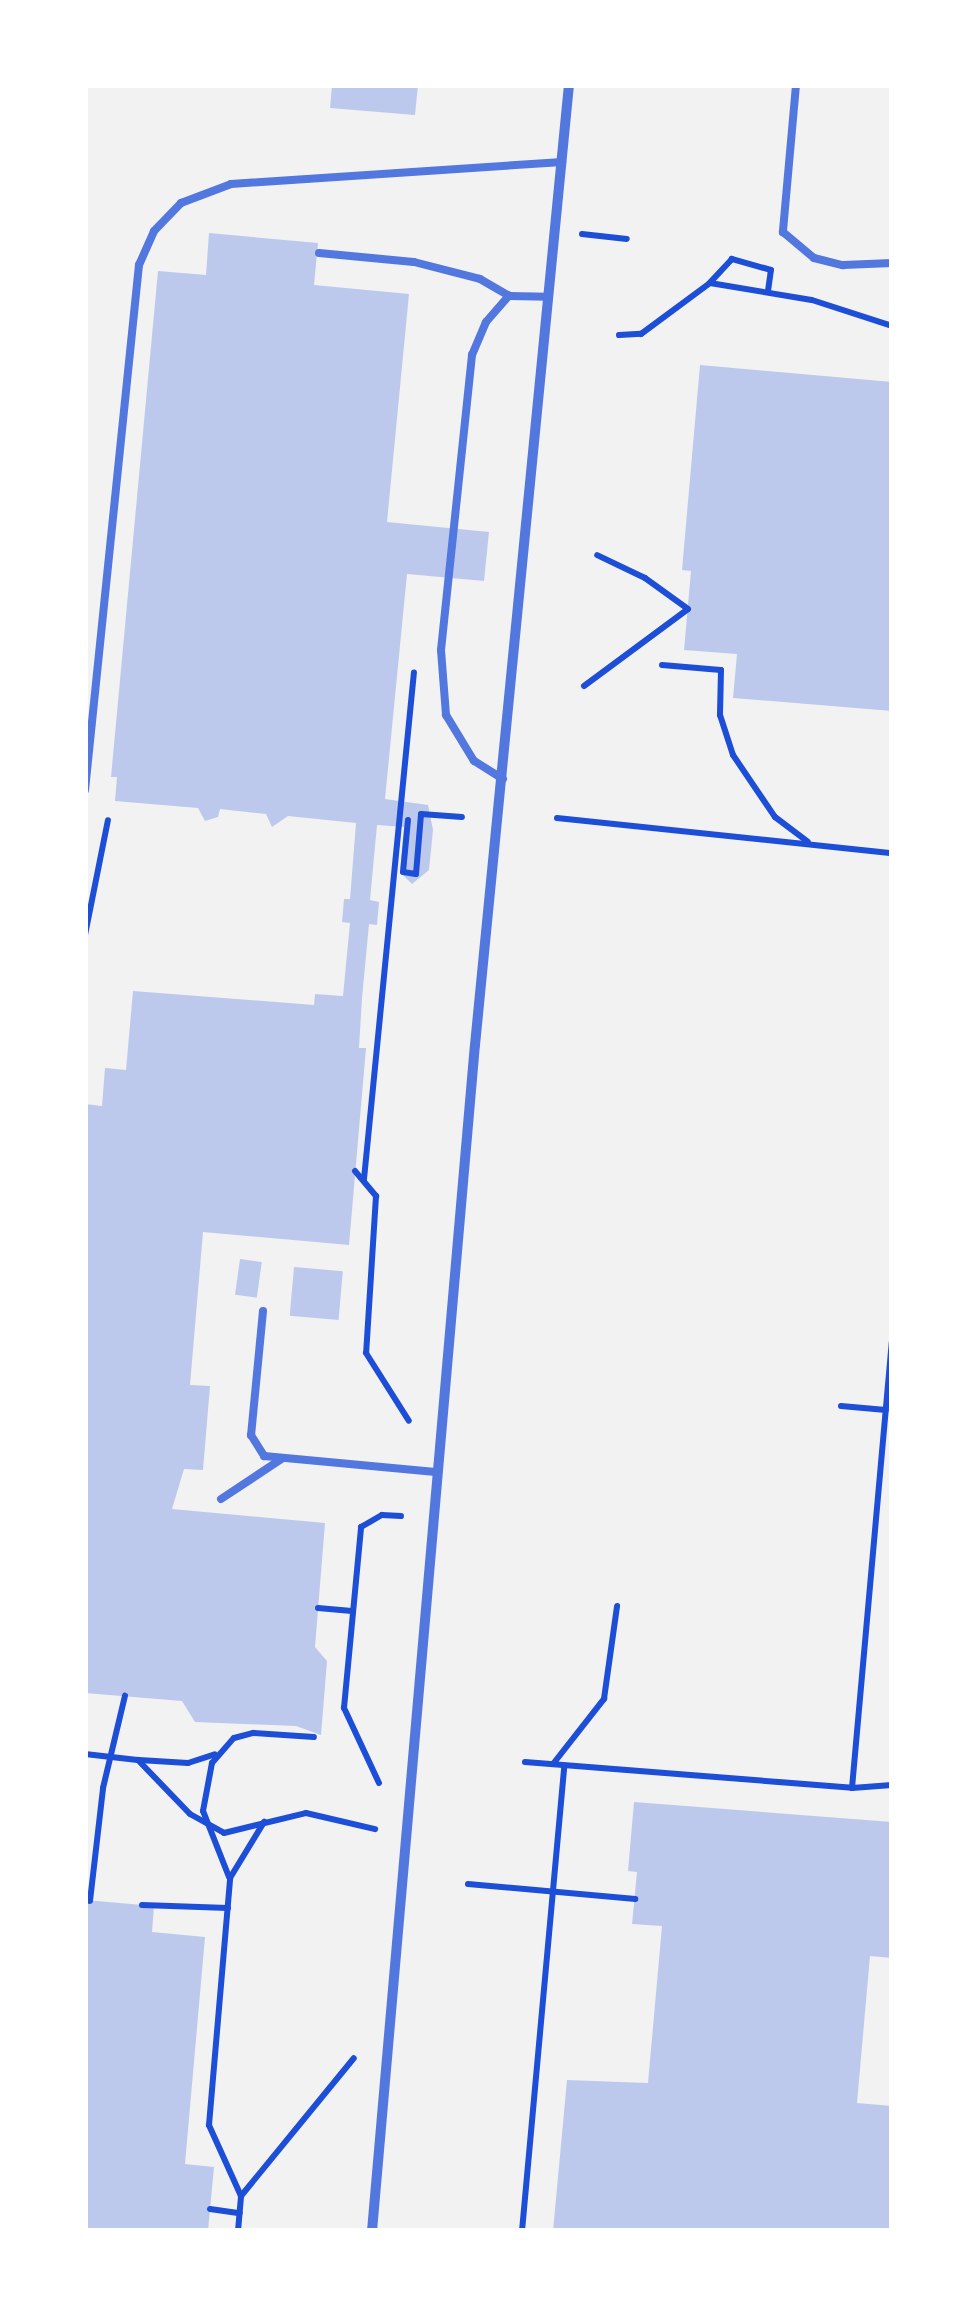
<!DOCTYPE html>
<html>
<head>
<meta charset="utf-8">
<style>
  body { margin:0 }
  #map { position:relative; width:977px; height:2316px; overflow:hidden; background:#f2f2f2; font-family:Mulish,sans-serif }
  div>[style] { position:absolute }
  .building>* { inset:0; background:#bdc9ec; transform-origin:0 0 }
  .path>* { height:6px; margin:-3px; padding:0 3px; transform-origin:3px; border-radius:3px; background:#1d4ed8 }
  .service>* { height:8px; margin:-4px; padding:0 4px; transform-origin:4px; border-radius:4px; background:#5277de }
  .minor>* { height:10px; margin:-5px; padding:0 5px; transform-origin:5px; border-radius:5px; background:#5277de }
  span { translate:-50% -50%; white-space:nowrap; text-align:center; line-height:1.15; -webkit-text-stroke:8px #fff; paint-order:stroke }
  .frame { position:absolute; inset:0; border:88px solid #fff; pointer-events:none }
</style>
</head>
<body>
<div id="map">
  <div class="building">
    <i style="clip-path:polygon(332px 85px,418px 85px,415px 115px,330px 108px)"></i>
    <i style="clip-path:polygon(209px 233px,318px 243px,314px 285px,409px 294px,387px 522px,489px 532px,484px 581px,407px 574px,385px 799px,428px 805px,433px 830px,429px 870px,412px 884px,400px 872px,404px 827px,377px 825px,370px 900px,379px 902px,377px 925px,369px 924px,362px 998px,359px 1048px,366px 1048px,349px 1245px,203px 1232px,190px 1385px,210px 1386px,203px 1470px,184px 1469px,172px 1509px,325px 1523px,315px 1647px,327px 1661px,321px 1735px,296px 1726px,195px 1722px,182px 1701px,85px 1693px,85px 1104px,102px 1106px,105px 1068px,126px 1070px,133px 991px,314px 1005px,315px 994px,343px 996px,350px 923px,342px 922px,344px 899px,350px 899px,356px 823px,288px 816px,272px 827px,266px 814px,220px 809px,218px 817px,205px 821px,198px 808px,115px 801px,117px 777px,111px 777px,158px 271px,206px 275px)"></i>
    <i style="clip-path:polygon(700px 365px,892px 382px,892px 711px,733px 698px,737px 654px,684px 650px,691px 571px,682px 570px)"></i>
    <i style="left:240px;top:1259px;width:22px;height:36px;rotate:8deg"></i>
    <i style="left:294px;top:1267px;width:49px;height:49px;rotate:5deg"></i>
    <i style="clip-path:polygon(634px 1802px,892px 1822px,892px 1958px,870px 1956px,857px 2103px,892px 2106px,892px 2231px,553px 2231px,567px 2080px,648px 2083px,662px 1926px,632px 1924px,637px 1872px,628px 1871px)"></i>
    <i style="clip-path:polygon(85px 1900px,154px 1906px,152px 1932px,205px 1937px,185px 2164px,214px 2167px,208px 2231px,85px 2231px)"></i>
  </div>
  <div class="path">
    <i style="left:582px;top:234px;width:45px;rotate:6.3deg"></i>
    <i style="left:768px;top:291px;width:21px;rotate:-82deg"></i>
    <i style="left:771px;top:270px;width:41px;rotate:-164.2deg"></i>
    <i style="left:732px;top:259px;width:33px;rotate:133deg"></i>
    <i style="left:710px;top:283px;width:103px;rotate:9.5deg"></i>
    <i style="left:812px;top:300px;width:84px;rotate:18deg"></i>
    <i style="left:619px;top:335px;width:22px;rotate:-3deg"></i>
    <i style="left:641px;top:334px;width:86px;rotate:-36.5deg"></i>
    <i style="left:662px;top:665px;width:59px;rotate:4.8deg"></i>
    <i style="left:721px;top:670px;width:45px;rotate:91.3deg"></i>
    <i style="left:720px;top:715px;width:42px;rotate:72deg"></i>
    <i style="left:733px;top:755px;width:75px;rotate:55.9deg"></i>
    <i style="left:775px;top:817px;width:41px;rotate:37.1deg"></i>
    <i style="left:584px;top:686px;width:129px;rotate:-36.5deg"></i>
    <i style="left:688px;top:609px;width:53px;rotate:-144.2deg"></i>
    <i style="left:645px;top:578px;width:53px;rotate:-154.4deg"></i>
    <i style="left:557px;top:818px;width:337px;rotate:6deg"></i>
    <i style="left:408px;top:820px;width:52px;rotate:95.5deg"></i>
    <i style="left:403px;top:872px;width:13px;rotate:9deg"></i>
    <i style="left:416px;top:874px;width:60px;rotate:-85.2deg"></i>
    <i style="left:421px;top:814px;width:41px;rotate:4.2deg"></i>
    <i style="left:85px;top:935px;width:117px;rotate:-78.7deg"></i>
    <i style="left:355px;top:1171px;width:33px;rotate:50deg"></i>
    <i style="left:376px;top:1196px;width:157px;rotate:93.6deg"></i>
    <i style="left:366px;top:1353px;width:80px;rotate:57.7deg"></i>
    <i style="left:364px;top:1179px;width:509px;rotate:-84.37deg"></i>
    <i style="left:841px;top:1406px;width:45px;rotate:5.1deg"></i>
    <i style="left:318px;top:1608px;width:34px;rotate:5deg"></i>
    <i style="left:85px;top:1754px;width:53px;rotate:6.5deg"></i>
    <i style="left:138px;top:1760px;width:75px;rotate:46.1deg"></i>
    <i style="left:190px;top:1814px;width:39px;rotate:29deg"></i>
    <i style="left:224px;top:1833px;width:84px;rotate:-13.7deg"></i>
    <i style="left:306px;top:1813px;width:71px;rotate:13.1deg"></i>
    <i style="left:139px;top:1760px;width:49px;rotate:3.5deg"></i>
    <i style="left:188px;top:1763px;width:28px;rotate:-18deg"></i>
    <i style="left:525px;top:1762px;width:328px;rotate:4.5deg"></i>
    <i style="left:852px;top:1788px;width:40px;rotate:-4.3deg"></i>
    <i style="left:553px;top:1764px;width:83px;rotate:-51.9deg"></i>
    <i style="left:604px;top:1699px;width:94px;rotate:-82deg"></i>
    <i style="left:379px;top:1783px;width:83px;rotate:-115deg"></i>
    <i style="left:344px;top:1708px;width:182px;rotate:-84.6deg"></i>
    <i style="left:361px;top:1527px;width:24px;rotate:-30deg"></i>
    <i style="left:382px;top:1515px;width:19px;rotate:3deg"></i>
    <i style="left:852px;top:1788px;width:448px;rotate:-84.9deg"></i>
    <i style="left:229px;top:1877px;width:71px;rotate:-111.5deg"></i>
    <i style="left:203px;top:1811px;width:49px;rotate:-79.4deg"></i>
    <i style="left:212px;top:1763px;width:33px;rotate:-49deg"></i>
    <i style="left:234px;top:1738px;width:20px;rotate:-15deg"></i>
    <i style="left:253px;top:1733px;width:61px;rotate:3.8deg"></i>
    <i style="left:468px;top:1884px;width:168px;rotate:5.1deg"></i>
    <i style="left:90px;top:1901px;width:114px;rotate:-83.4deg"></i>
    <i style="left:103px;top:1788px;width:95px;rotate:-76.6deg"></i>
    <i style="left:142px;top:1905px;width:86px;rotate:2deg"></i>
    <i style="left:241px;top:2196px;width:78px;rotate:-114.3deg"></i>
    <i style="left:209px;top:2125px;width:248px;rotate:-85.1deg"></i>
    <i style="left:230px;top:1878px;width:66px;rotate:-58.7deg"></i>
    <i style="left:210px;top:2209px;width:30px;rotate:8deg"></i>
    <i style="left:238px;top:2231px;width:35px;rotate:-85deg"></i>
    <i style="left:241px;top:2196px;width:178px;rotate:-50.7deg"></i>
    <i style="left:522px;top:2231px;width:465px;rotate:-84.8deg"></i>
  </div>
  <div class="service">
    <i style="left:796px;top:85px;width:148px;rotate:95.1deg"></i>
    <i style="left:783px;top:232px;width:40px;rotate:40deg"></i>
    <i style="left:814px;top:258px;width:30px;rotate:14deg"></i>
    <i style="left:843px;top:265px;width:49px;rotate:-2.3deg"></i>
    <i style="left:319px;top:253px;width:95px;rotate:5.4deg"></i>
    <i style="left:414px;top:262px;width:68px;rotate:14.4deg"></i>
    <i style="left:480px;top:279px;width:34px;rotate:30deg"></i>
    <i style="left:503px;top:779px;width:34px;rotate:-148deg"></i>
    <i style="left:474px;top:761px;width:54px;rotate:-121.3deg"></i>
    <i style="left:446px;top:715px;width:65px;rotate:-94.4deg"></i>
    <i style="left:441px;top:650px;width:297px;rotate:-84deg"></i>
    <i style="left:472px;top:355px;width:36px;rotate:-67deg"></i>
    <i style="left:486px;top:322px;width:35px;rotate:-49deg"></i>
    <i style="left:509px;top:296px;width:39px;rotate:1deg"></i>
    <i style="left:85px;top:790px;width:528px;rotate:-84.13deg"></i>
    <i style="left:139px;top:265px;width:37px;rotate:-66deg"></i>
    <i style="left:154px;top:231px;width:39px;rotate:-46deg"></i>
    <i style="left:181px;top:203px;width:53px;rotate:-20.8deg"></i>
    <i style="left:231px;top:184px;width:332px;rotate:-3.8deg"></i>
    <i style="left:263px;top:1311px;width:125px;rotate:95.5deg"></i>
    <i style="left:251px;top:1435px;width:25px;rotate:58deg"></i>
    <i style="left:264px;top:1456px;width:175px;rotate:5.3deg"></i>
    <i style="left:221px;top:1499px;width:74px;rotate:-33.5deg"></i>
  </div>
  <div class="minor">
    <i style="left:372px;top:2231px;width:1190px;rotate:-85.04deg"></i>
    <i style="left:475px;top:1045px;width:965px;rotate:-84.41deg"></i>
  </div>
  <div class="frame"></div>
</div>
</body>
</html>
